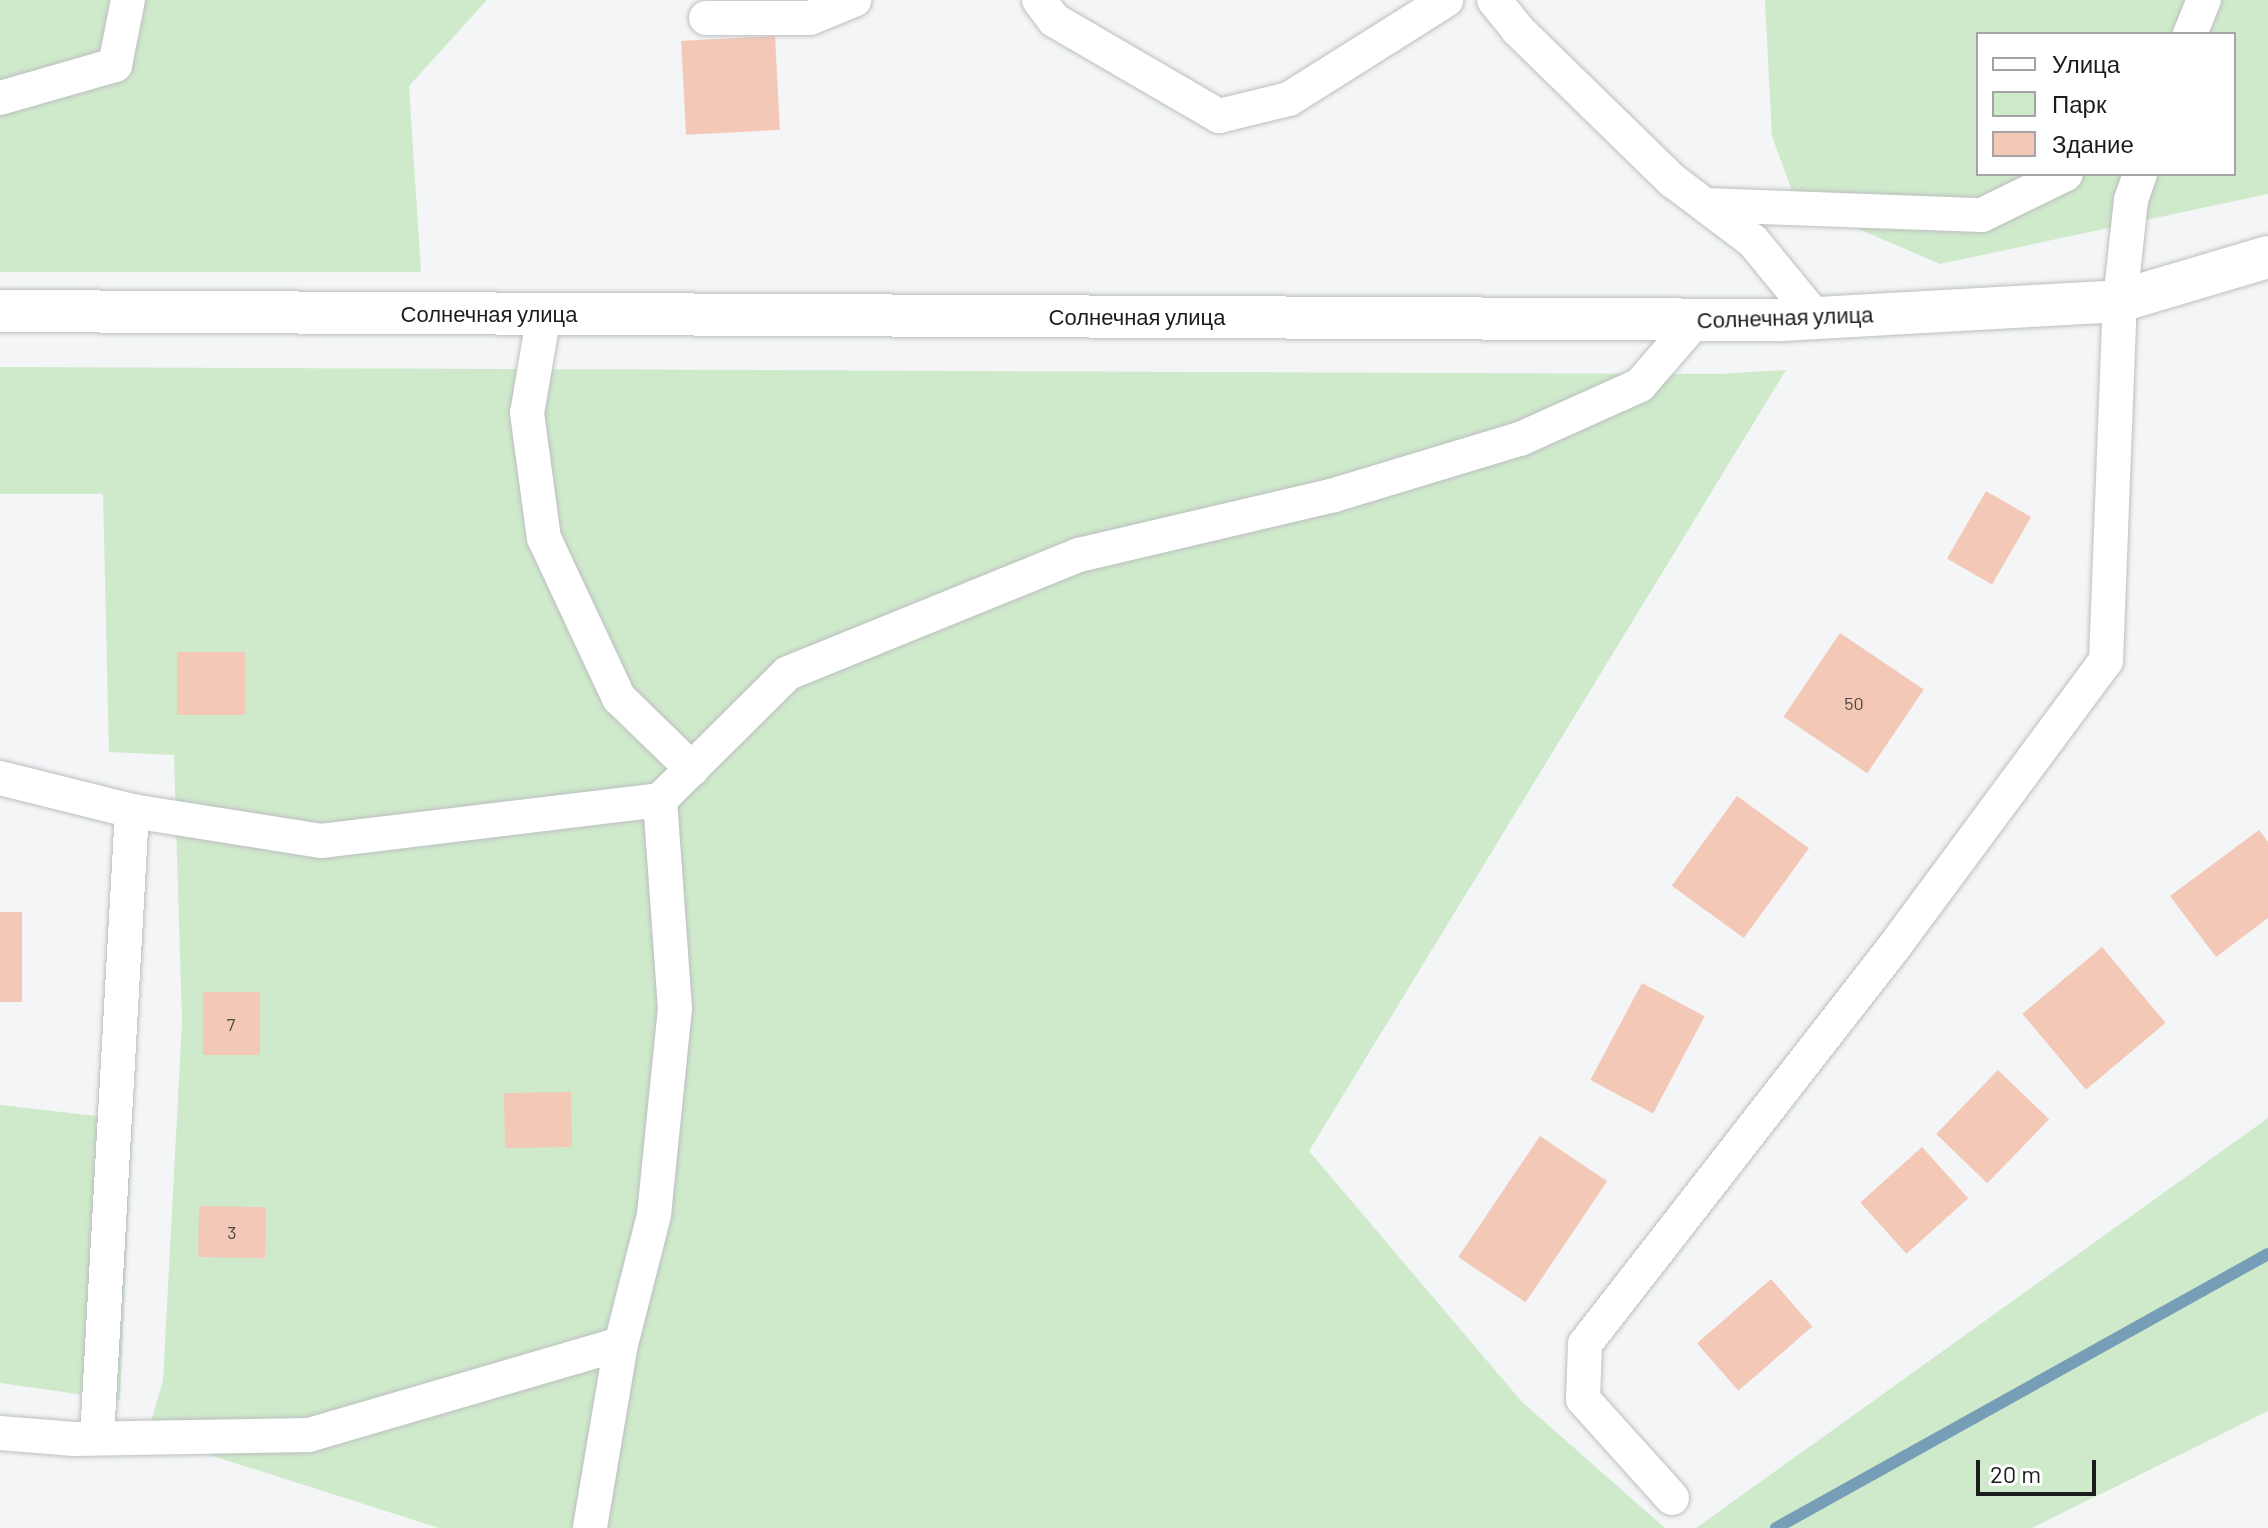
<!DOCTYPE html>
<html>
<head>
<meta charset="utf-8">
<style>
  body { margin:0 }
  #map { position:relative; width:2268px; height:1528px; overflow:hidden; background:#f3f5f6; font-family:Barlow,sans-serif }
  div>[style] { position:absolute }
  .green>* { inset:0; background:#cfeacb }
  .stream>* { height:12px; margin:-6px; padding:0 6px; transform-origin:6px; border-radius:6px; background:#779eb7 }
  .building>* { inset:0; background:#f4c8b6; transform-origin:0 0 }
  .roads { filter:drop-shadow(0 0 2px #bcbec0) drop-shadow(0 0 2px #bcbec0) }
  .minor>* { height:34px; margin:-17px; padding:0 17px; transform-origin:17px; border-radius:17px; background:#fff }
  .tertiary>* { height:42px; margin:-21px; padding:0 21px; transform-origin:21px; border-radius:21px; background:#fff }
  span { translate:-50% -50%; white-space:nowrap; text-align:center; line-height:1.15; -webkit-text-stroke:6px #fff; paint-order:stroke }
  .number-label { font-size:18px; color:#514742 }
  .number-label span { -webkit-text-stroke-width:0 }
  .street-label { font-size:22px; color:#1b1c1c }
  .legend { position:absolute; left:1976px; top:32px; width:260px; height:144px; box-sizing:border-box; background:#fff; border:2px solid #a4a4a4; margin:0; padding:10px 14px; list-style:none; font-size:24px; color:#1b1c1c }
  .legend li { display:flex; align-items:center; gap:16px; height:40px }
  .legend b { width:40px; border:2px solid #a4a4a4 }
  .scale { position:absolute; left:1976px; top:1460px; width:120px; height:36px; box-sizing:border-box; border:4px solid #1b1c1c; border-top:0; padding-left:10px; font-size:24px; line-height:28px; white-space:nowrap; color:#1b1c1c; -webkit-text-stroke:6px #fff; paint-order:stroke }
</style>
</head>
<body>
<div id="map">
  <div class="green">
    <i style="clip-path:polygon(0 0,487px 0,409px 86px,421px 272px,0 272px)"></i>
    <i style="clip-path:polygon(evenodd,1765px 0,2268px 0,2268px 194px,1940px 264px,1796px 202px,1772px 136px,1765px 0,1978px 34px,2234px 34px,2234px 174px,1978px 174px,1978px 34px)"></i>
    <i style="clip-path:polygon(0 367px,1718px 374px,1786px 370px,1309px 1151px,1522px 1402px,1665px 1528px,439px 1528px,147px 1435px,163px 1381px,182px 1022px,174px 755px,109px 752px,103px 494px,0 494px)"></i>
    <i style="clip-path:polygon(0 1105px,132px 1120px,120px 1400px,0 1383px)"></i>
    <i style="clip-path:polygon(2268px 1118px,2268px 1411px,2032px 1528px,1696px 1528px)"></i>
  </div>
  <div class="stream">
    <i style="left:1776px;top:1528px;width:563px;rotate:-29.11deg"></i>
  </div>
  <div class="building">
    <i style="left:775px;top:36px;width:94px;height:94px;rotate:87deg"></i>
    <i style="left:1986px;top:491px;width:52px;height:78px;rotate:30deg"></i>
    <i style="left:1840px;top:633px;width:101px;height:101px;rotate:34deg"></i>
    <i style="left:245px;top:652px;width:63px;height:68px;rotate:90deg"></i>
    <i style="left:1737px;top:796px;width:89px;height:111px;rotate:36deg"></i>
    <i style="clip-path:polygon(2259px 830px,2268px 842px,2268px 918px,2216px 957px,2170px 896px)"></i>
    <i style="left:0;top:912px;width:22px;height:90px"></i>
    <i style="left:2102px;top:947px;width:99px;height:104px;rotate:50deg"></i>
    <i style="left:1642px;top:983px;width:71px;height:110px;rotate:28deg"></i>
    <i style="left:203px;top:992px;width:57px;height:63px"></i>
    <i style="left:1998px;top:1070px;width:71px;height:89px;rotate:44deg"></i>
    <i style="left:571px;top:1092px;width:55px;height:67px;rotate:89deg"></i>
    <i style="left:1540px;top:1136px;width:81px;height:146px;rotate:34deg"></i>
    <i style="left:1922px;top:1147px;width:69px;height:83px;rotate:48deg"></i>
    <i style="left:199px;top:1206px;width:67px;height:51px;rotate:1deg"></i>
    <i style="left:1771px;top:1279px;width:63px;height:98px;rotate:49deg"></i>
  </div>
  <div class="roads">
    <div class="minor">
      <i style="left:1039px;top:0;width:25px;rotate:53deg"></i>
      <i style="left:1054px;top:20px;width:191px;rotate:30.2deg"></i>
      <i style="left:1219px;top:116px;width:72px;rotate:-13.7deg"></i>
      <i style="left:1289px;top:99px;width:186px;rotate:-32.2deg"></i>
      <i style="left:1494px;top:0;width:38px;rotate:51deg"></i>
      <i style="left:1518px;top:30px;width:216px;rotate:44.3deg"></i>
      <i style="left:1673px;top:181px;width:100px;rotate:36.9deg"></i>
      <i style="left:1753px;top:241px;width:99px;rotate:50.7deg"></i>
      <i style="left:706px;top:18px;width:104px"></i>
      <i style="left:810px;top:18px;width:48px;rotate:-22.2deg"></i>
      <i style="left:2190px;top:34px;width:37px;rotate:-68deg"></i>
      <i style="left:0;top:98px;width:120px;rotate:-16deg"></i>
      <i style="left:115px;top:65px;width:66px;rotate:-78.7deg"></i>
      <i style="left:1706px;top:205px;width:276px;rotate:2.1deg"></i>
      <i style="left:1982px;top:215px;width:93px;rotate:-26deg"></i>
      <i style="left:544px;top:314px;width:100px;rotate:99.7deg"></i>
      <i style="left:527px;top:413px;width:126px;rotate:82.3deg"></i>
      <i style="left:544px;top:538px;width:177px;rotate:64.9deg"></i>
      <i style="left:619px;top:698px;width:102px;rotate:44.2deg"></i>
      <i style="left:0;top:778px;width:136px;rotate:14deg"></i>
      <i style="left:132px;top:811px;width:628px;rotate:93.2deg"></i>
      <i style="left:660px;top:800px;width:180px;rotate:-44.8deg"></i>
      <i style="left:788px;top:673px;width:314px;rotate:-22.1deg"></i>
      <i style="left:1079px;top:555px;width:262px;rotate:-13.2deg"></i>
      <i style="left:1334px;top:495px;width:194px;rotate:-16.8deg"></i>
      <i style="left:1520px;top:439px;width:132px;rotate:-24.2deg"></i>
      <i style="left:1640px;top:385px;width:87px;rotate:-49.2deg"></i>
      <i style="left:132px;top:811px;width:191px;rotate:9deg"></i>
      <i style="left:321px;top:841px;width:341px;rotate:-6.9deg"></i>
      <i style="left:660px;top:800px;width:209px;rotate:85.9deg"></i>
      <i style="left:675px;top:1008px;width:208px;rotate:95.8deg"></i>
      <i style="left:654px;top:1215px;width:133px;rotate:104.3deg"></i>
      <i style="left:0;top:1433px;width:74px;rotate:4.6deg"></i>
      <i style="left:74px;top:1439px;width:235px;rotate:-1deg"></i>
      <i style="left:309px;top:1435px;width:325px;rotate:-16.3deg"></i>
      <i style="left:621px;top:1344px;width:187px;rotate:99.6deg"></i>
      <i style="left:1672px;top:1498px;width:133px;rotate:-132deg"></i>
      <i style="left:1583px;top:1399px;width:55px;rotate:-87.9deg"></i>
      <i style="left:1585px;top:1344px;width:503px;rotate:-52.11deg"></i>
      <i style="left:1894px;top:947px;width:356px;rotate:-53.5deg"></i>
      <i style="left:2106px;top:661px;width:360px;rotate:-87.8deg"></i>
      <i style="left:2120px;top:301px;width:102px;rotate:-83.8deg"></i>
      <i style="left:2131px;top:200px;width:28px;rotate:-71deg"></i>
    </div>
    <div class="tertiary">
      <i style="left:0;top:311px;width:1781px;rotate:0.29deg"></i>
      <i style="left:1781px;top:320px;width:340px;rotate:-3.2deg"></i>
      <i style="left:2120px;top:301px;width:154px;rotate:-16.6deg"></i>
    </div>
  </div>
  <div class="number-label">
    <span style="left:1854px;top:703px">50</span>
    <span style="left:231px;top:1024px">7</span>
    <span style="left:232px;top:1232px">3</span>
  </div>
  <div class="street-label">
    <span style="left:489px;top:314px">Солнечная улица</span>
    <span style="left:1137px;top:317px">Солнечная улица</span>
    <span style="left:1785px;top:317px;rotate:-2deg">Солнечная улица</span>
  </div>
  <ul class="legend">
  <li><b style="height:10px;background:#fff"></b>Улица</li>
  <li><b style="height:22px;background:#cfeacb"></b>Парк</li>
  <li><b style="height:22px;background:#f4c8b6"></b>Здание</li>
  </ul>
  <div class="scale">20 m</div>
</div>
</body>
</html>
